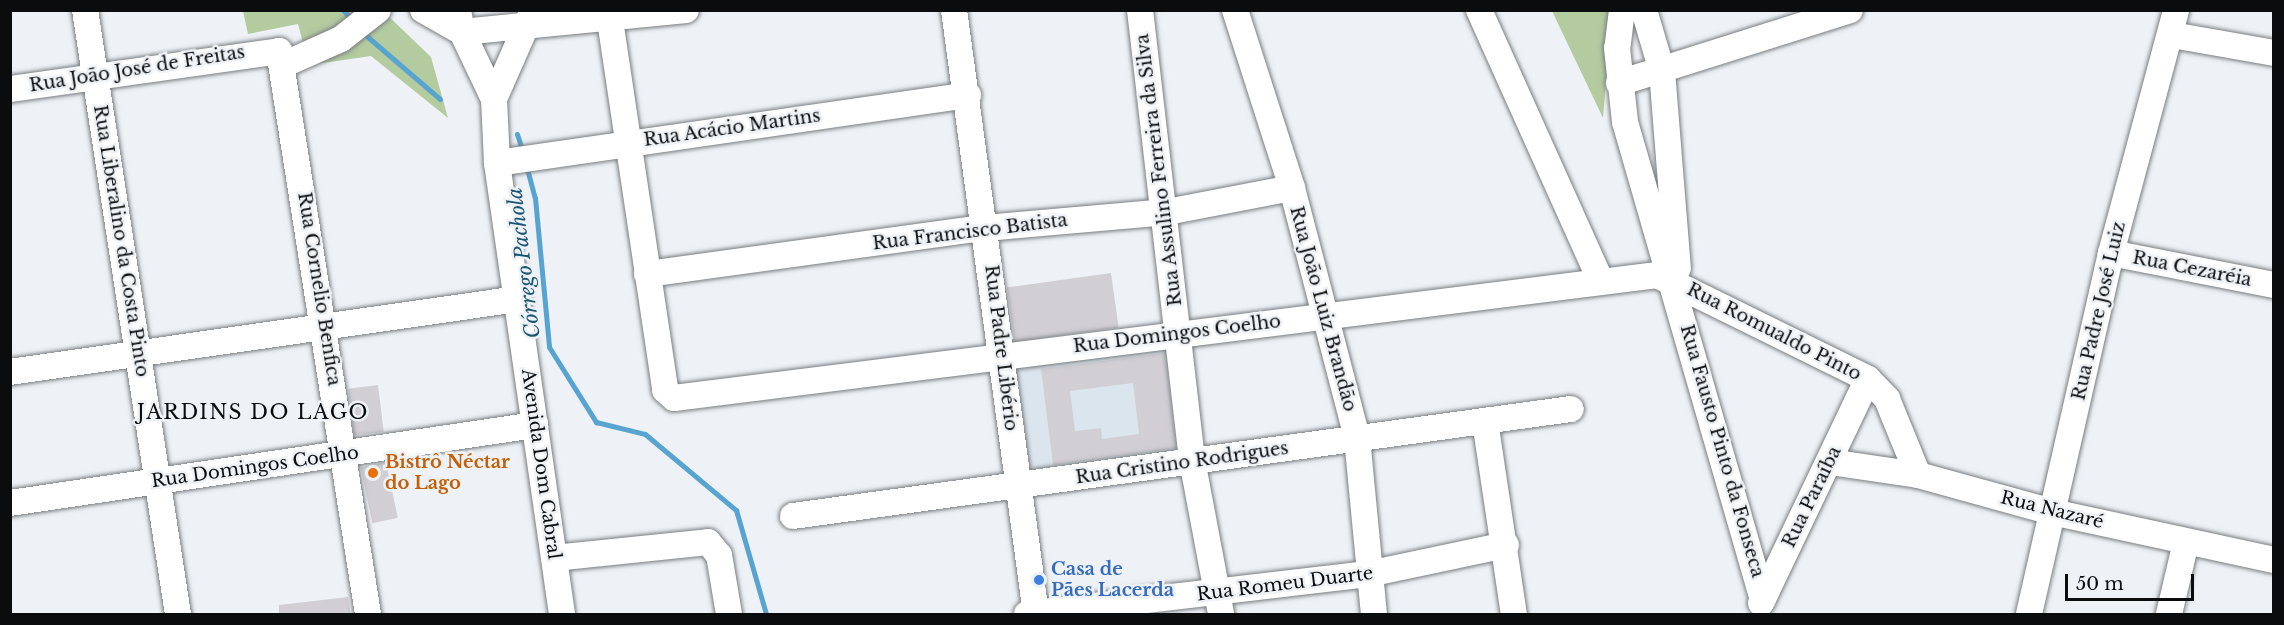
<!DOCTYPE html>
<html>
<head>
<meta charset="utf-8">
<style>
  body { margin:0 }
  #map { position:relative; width:2284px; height:625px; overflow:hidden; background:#eef2f6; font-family:"Libre Baskerville",serif }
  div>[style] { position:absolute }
  .built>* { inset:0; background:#dbe5ed; transform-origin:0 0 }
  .green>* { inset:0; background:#b3cb9f }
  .stream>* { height:5px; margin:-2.5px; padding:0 2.5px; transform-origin:2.5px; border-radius:2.5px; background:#57a4d1 }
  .building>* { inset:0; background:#d1cfd4; transform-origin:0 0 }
  .roads { filter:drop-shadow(0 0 2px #797d80) drop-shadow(0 0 2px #797d80) }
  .minor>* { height:26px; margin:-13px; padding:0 13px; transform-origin:13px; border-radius:13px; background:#fff }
  .dots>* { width:16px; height:16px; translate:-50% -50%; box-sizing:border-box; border:3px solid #eef2f6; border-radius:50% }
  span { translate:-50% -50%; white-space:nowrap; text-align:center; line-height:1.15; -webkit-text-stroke:5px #eef2f6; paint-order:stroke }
  .street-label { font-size:18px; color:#0b0c0d }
  .food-label { font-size:18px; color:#c56008; font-weight:700 }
  .left { translate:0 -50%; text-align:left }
  .shop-label { font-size:18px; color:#366cbe; font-weight:700 }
  .water-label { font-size:20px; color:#195574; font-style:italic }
  .neighbourhood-label { font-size:20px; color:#0b0c0d; letter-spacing:1.5px }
  .frame { position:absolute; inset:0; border:12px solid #0b0c0d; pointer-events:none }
  .scale { position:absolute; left:2065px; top:574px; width:129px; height:27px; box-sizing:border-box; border:3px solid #0b0c0d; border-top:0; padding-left:8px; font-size:18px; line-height:21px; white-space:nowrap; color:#0b0c0d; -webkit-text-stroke:4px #eef2f6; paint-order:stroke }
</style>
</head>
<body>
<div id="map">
  <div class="built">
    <i style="left:1173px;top:343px;width:113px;height:160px;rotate:83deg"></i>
  </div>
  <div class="green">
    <i style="clip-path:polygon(243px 11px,383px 11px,431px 57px,448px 118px,371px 56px,309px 65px,298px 24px,248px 34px)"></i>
    <i style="clip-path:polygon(1552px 11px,1612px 11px,1603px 118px)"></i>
  </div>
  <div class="stream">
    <i style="left:343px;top:10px;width:13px;rotate:48deg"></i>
    <i style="left:362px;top:32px;width:103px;rotate:40.7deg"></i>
    <i style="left:517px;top:134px;width:20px;rotate:72deg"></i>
    <i style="left:526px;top:165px;width:34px;rotate:75deg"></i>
    <i style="left:535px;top:198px;width:150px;rotate:84.6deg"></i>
    <i style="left:549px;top:347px;width:89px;rotate:57.9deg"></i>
    <i style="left:596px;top:422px;width:50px;rotate:13.8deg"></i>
    <i style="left:645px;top:434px;width:119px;rotate:39.9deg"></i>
    <i style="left:736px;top:510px;width:108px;rotate:73.9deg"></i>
  </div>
  <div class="building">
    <i style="left:1111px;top:273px;width:55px;height:105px;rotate:82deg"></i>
    <i style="clip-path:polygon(evenodd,1165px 353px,1176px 448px,1053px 465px,1041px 369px,1165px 353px,1133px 383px,1139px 434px,1102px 439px,1101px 428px,1075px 431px,1070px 391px,1133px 383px)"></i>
    <i style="left:378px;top:385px;width:47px;height:30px;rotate:83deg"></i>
    <i style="left:386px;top:462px;width:57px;height:26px;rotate:78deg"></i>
    <i style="clip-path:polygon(348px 597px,351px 615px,279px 615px,279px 605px)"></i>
  </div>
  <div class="roads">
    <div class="minor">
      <i style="left:85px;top:10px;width:611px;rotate:81.25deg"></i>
      <i style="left:423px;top:10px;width:45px;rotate:29.4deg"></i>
      <i style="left:462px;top:32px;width:225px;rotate:-5.6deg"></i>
      <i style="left:458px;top:10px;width:22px;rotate:80deg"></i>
      <i style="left:462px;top:32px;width:74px;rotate:64.5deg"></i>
      <i style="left:494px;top:99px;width:64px;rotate:87.3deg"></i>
      <i style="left:497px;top:163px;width:456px;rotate:81.8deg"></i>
      <i style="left:954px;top:10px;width:610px;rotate:82.27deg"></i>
      <i style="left:1140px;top:10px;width:453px;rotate:83.4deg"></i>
      <i style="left:1192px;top:460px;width:157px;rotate:79.3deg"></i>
      <i style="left:1235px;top:10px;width:187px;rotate:72.2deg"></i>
      <i style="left:1292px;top:188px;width:258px;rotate:75.4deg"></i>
      <i style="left:1357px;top:438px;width:177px;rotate:84.5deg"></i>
      <i style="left:1479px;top:10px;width:295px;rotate:65.8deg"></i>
      <i style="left:1622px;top:10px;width:38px;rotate:97deg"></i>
      <i style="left:1617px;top:48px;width:74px;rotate:83.8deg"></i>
      <i style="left:1625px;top:122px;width:497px;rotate:73.9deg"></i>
      <i style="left:1644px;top:10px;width:64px;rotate:73.6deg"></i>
      <i style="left:1662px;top:71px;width:198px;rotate:85.4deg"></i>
      <i style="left:610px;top:20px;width:374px;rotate:81.5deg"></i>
      <i style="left:665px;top:390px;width:12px;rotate:42deg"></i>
      <i style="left:674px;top:398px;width:991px;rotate:-7.13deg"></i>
      <i style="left:1657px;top:275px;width:235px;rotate:26.2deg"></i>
      <i style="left:1868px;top:379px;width:28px;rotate:46deg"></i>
      <i style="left:1887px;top:399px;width:82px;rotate:67.8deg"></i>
      <i style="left:2172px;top:35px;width:104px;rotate:10deg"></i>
      <i style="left:285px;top:64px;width:61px;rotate:-24.1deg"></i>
      <i style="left:341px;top:39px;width:47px;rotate:-38.1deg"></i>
      <i style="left:1619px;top:83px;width:242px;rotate:-17.5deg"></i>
      <i style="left:10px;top:89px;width:272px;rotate:-8deg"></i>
      <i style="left:279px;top:51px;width:570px;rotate:81.02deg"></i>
      <i style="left:494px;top:99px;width:97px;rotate:-66.3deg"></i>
      <i style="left:497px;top:163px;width:476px;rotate:-8.2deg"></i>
      <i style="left:2111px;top:253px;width:166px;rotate:11.1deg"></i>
      <i style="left:647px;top:274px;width:341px;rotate:-7.8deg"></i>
      <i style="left:985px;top:228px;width:183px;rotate:-5deg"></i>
      <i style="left:1167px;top:212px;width:127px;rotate:-10.9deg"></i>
      <i style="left:10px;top:372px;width:513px;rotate:-8.18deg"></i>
      <i style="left:1485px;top:421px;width:195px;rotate:81.5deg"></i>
      <i style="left:1830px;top:462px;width:89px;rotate:8.4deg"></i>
      <i style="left:1918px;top:475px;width:139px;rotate:15.4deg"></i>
      <i style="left:2052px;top:512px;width:227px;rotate:12.2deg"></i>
      <i style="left:10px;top:503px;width:531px;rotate:-8.45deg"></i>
      <i style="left:793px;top:516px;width:785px;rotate:-7.83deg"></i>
      <i style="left:554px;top:558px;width:155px;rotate:-5.9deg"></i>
      <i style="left:708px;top:542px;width:17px;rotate:50deg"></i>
      <i style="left:719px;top:555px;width:60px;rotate:80.4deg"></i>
      <i style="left:1761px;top:603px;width:248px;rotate:-64.5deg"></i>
      <i style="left:1027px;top:614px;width:343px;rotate:-6.7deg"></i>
      <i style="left:1368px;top:574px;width:141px;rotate:-11.9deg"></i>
      <i style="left:2029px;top:614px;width:370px;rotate:-77.2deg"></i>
      <i style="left:2111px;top:253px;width:252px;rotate:-75deg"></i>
      <i style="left:2169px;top:614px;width:74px;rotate:-76.7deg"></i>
    </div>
  </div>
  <div class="dots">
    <i style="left:373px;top:473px;background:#e8710a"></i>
    <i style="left:1039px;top:580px;background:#3f7fe0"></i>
  </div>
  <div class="street-label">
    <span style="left:137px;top:69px;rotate:-9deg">Rua João José de Freitas</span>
    <span style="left:732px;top:128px;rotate:-8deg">Rua Acácio Martins</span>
    <span style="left:1159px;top:170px;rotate:-97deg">Rua Assulino Ferreira da Silva</span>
    <span style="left:970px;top:232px;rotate:-7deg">Rua Francisco Batista</span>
    <span style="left:121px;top:241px;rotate:81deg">Rua Liberalino da Costa Pinto</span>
    <span style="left:2192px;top:269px;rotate:11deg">Rua Cezaréia</span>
    <span style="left:319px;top:289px;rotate:81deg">Rua Cornelio Benfica</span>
    <span style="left:1323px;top:309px;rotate:75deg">Rua João Luiz Brandão</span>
    <span style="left:2099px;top:311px;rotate:-77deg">Rua Padre José Luiz</span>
    <span style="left:1774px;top:332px;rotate:27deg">Rua Romualdo Pinto</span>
    <span style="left:1177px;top:334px;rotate:-7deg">Rua Domingos Coelho</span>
    <span style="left:1001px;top:348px;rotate:83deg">Rua Padre Libério</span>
    <span style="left:1722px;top:451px;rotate:74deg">Rua Fausto Pinto da Fonseca</span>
    <span style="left:1182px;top:463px;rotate:-8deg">Rua Cristino Rodrigues</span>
    <span style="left:541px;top:464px;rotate:82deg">Avenida Dom Cabral</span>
    <span style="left:255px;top:467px;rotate:-8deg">Rua Domingos Coelho</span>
    <span style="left:1812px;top:497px;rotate:-64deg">Rua Paraíba</span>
    <span style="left:2052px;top:510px;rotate:14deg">Rua Nazaré</span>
    <span style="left:1285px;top:584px;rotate:-7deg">Rua Romeu Duarte</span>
  </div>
  <div class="food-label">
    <span class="left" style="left:385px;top:473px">Bistrô Néctar<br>do Lago</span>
  </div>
  <div class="shop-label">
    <span class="left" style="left:1051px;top:580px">Casa de<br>Pães Lacerda</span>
  </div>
  <div class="water-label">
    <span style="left:524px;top:263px;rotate:-97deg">Córrego Pachola</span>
  </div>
  <div class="neighbourhood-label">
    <span style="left:253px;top:412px">JARDINS DO LAGO</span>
  </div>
  <div class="frame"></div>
  <div class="scale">50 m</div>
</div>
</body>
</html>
